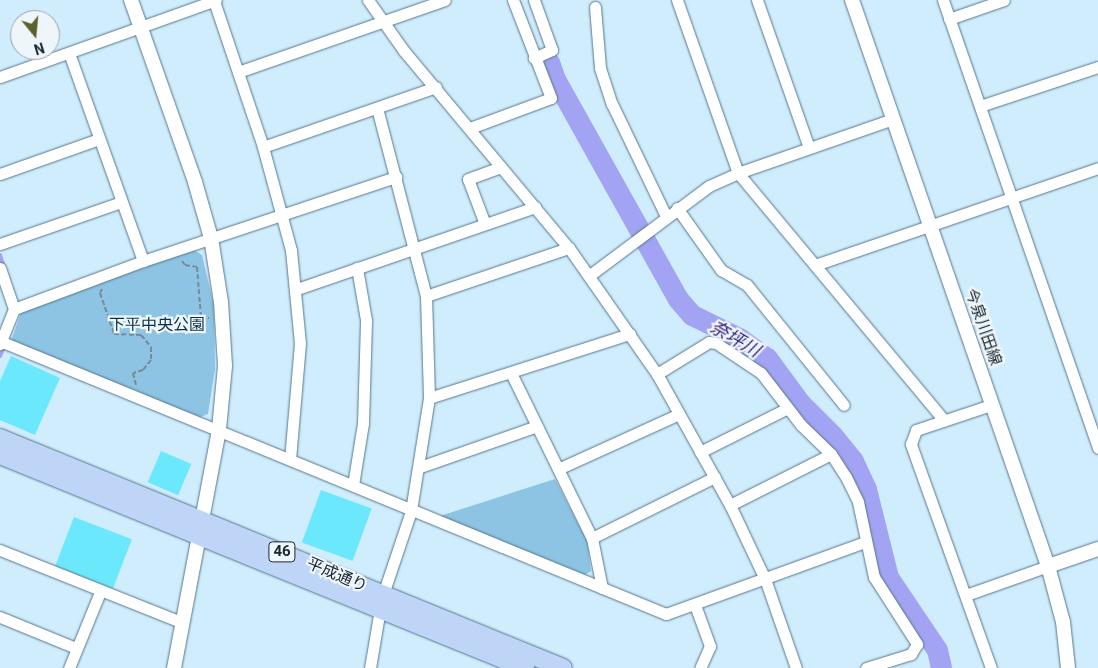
<!DOCTYPE html>
<html>
<head>
<meta charset="utf-8">
<style>
  body { margin:0 }
  #map { position:relative; width:1098px; height:668px; overflow:hidden; background:#d0edfe; font-family:Roboto,"Noto Sans JP",sans-serif }
  div>[style] { position:absolute }
  .green>* { inset:0; background:#8dc3e3 }
  .stream>* { height:4px; margin:-2px; padding:0 2px; transform-origin:2px; border-radius:2px; background:#a2a4f3 }
  .river>* { height:21px; margin:-10.5px; padding:0 10.5px; transform-origin:10.5px; border-radius:10.5px; background:#a2a4f3 }
  .building>* { inset:0; background:#6ce8fc; transform-origin:0 0 }
  .path>* { height:2px; margin-top:-1px; transform-origin:0; background:repeating-linear-gradient(90deg,#758b97 0 5px,transparent 0 7.5px) }
  .roads { filter:drop-shadow(0 0 1px #557689) drop-shadow(0 0 1px #557689) }
  .minor>* { height:11px; margin:-5.5px; padding:0 5.5px; transform-origin:5.5px; border-radius:5.5px; background:#fff }
  .tertiary>* { height:14px; margin:-7px; padding:0 7px; transform-origin:7px; border-radius:7px; background:#fff }
  .primary>* { height:18px; margin:-9px; padding:0 9px; transform-origin:9px; border-radius:9px; background:#bed5f7 }
  span { translate:-50% -50%; white-space:nowrap; text-align:center; line-height:1.15; -webkit-text-stroke:4.5px #eff6fb; paint-order:stroke }
  .shield-label span { padding:1px 4px; background:#eff6fb; border:1px solid; border-radius:4px; -webkit-text-stroke-width:0 }
  .shield-label { font-size:15px; color:#1a282f; font-weight:700 }
  .park-label { font-size:16px; color:#083347 }
  .street-label { font-size:16px; color:#1a282f }
  .water-label { font-size:18px; color:#2b1a74; font-style:italic }
  .north { position:absolute; left:10px; top:10px; width:50px; height:50px; box-sizing:border-box; background:#eff6fb; border:1px solid #9aa4a9; border-radius:50%; rotate:163deg; font-size:14px; font-weight:700; line-height:20px; text-align:center; color:#1a282f }
  .north::after { content:''; display:block; margin:auto; width:18px; height:22px; background:#5c602d; clip-path:polygon(50% 0,100% 100%,50% 72%,0 100%) }
</style>
</head>
<body>
<div id="map">
  <div class="green">
    <i style="clip-path:polygon(194px 250px,202px 255px,214px 306px,215px 369px,208px 414px,198px 418px,11px 341px,22px 310px)"></i>
    <i style="clip-path:polygon(555px 479px,587px 541px,591px 571px,585px 575px,440px 516px)"></i>
  </div>
  <div class="stream">
    <i style="left:0;top:255px;width:13px;rotate:72deg"></i>
    <i style="left:0;top:356px;width:13px;rotate:-67deg"></i>
  </div>
  <div class="river">
    <i style="left:549px;top:62px;width:18px;rotate:71deg"></i>
    <i style="left:555px;top:79px;width:252px;rotate:60.8deg"></i>
    <i style="left:678px;top:299px;width:21px;rotate:49deg"></i>
    <i style="left:692px;top:315px;width:52px;rotate:26.1deg"></i>
    <i style="left:739px;top:338px;width:34px;rotate:36deg"></i>
    <i style="left:767px;top:358px;width:56px;rotate:53.7deg"></i>
    <i style="left:800px;top:403px;width:47px;rotate:45deg"></i>
    <i style="left:833px;top:436px;width:32px;rotate:51deg"></i>
    <i style="left:853px;top:461px;width:31px;rotate:65deg"></i>
    <i style="left:866px;top:489px;width:91px;rotate:76deg"></i>
    <i style="left:888px;top:577px;width:88px;rotate:56.1deg"></i>
    <i style="left:937px;top:650px;width:18px;rotate:77deg"></i>
  </div>
  <div class="building">
    <i style="clip-path:polygon(11px 356px,60px 378px,35px 435px,0 420px,0 381px)"></i>
    <i style="left:161px;top:451px;width:33px;height:34px;rotate:23deg"></i>
    <i style="left:321px;top:490px;width:54px;height:56px;rotate:20deg"></i>
    <i style="left:74px;top:517px;width:62px;height:53px;rotate:21deg"></i>
  </div>
  <div class="path">
    <i style="left:182px;top:261px;width:5px;rotate:53deg"></i>
    <i style="left:185px;top:265px;width:12px;rotate:9deg"></i>
    <i style="left:197px;top:267px;width:51px;rotate:85.5deg"></i>
    <i style="left:201px;top:318px;width:8px"></i>
    <i style="left:102px;top:289px;width:4px;rotate:117deg"></i>
    <i style="left:100px;top:293px;width:43px;rotate:71.1deg"></i>
    <i style="left:114px;top:334px;width:27px;rotate:2deg"></i>
    <i style="left:141px;top:335px;width:16px;rotate:50deg"></i>
    <i style="left:151px;top:347px;width:13px;rotate:90deg"></i>
    <i style="left:151px;top:360px;width:13px;rotate:129deg"></i>
    <i style="left:143px;top:370px;width:10px;rotate:163deg"></i>
    <i style="left:133px;top:373px;width:12px;rotate:76deg"></i>
  </div>
  <div class="roads">
    <div class="minor">
      <i style="left:368px;top:0;width:62px;rotate:54.8deg"></i>
      <i style="left:404px;top:51px;width:257px;rotate:50.1deg"></i>
      <i style="left:569px;top:248px;width:154px;rotate:55.1deg"></i>
      <i style="left:657px;top:374px;width:150px;rotate:60.9deg"></i>
      <i style="left:730px;top:505px;width:82px;rotate:64.7deg"></i>
      <i style="left:765px;top:579px;width:94px;rotate:70.8deg"></i>
      <i style="left:534px;top:0;width:53px;rotate:70.2deg"></i>
      <i style="left:552px;top:50px;width:20px;rotate:156deg"></i>
      <i style="left:677px;top:0;width:183px;rotate:70.6deg"></i>
      <i style="left:738px;top:173px;width:322px;rotate:50.2deg"></i>
      <i style="left:757px;top:0;width:157px;rotate:70.6deg"></i>
      <i style="left:943px;top:0;width:474px;rotate:70.9deg"></i>
      <i style="left:214px;top:1px;width:154px;rotate:71.4deg"></i>
      <i style="left:263px;top:147px;width:107px;rotate:74.8deg"></i>
      <i style="left:291px;top:250px;width:93px;rotate:84.5deg"></i>
      <i style="left:300px;top:343px;width:116px;rotate:94.9deg"></i>
      <i style="left:595px;top:7px;width:61px;rotate:85.3deg"></i>
      <i style="left:600px;top:68px;width:38px;rotate:72deg"></i>
      <i style="left:612px;top:104px;width:124px;rotate:64.3deg"></i>
      <i style="left:949px;top:19px;width:58px;rotate:-19.1deg"></i>
      <i style="left:69px;top:53px;width:221px;rotate:70.4deg"></i>
      <i style="left:238px;top:72px;width:219px;rotate:-19.2deg"></i>
      <i style="left:0;top:77px;width:229px;rotate:-19.6deg"></i>
      <i style="left:980px;top:106px;width:124px;rotate:-18.3deg"></i>
      <i style="left:377px;top:108px;width:194px;rotate:75.4deg"></i>
      <i style="left:426px;top:296px;width:102px;rotate:88.3deg"></i>
      <i style="left:429px;top:398px;width:114px;rotate:99.1deg"></i>
      <i style="left:411px;top:511px;width:88px;rotate:108.6deg"></i>
      <i style="left:470px;top:128px;width:86px;rotate:-20.3deg"></i>
      <i style="left:551px;top:98px;width:105px;rotate:-111.2deg"></i>
      <i style="left:263px;top:147px;width:183px;rotate:-19.1deg"></i>
      <i style="left:0;top:174px;width:105px;rotate:-19.5deg"></i>
      <i style="left:677px;top:208px;width:76px;rotate:54.6deg"></i>
      <i style="left:721px;top:270px;width:30px;rotate:30deg"></i>
      <i style="left:747px;top:285px;width:154px;rotate:51.1deg"></i>
      <i style="left:485px;top:224px;width:48px;rotate:-110.7deg"></i>
      <i style="left:468px;top:179px;width:35px;rotate:-20deg"></i>
      <i style="left:0;top:244px;width:128px;rotate:-19.1deg"></i>
      <i style="left:815px;top:265px;width:299px;rotate:-18.9deg"></i>
      <i style="left:0;top:268px;width:43px;rotate:71.1deg"></i>
      <i style="left:14px;top:309px;width:38px;rotate:112deg"></i>
      <i style="left:590px;top:275px;width:149px;rotate:-36.8deg"></i>
      <i style="left:709px;top:186px;width:32px;rotate:-24deg"></i>
      <i style="left:738px;top:173px;width:164px;rotate:-19.2deg"></i>
      <i style="left:297px;top:289px;width:252px;rotate:-19deg"></i>
      <i style="left:426px;top:296px;width:151px;rotate:-18.6deg"></i>
      <i style="left:14px;top:309px;width:138px;rotate:-20.4deg"></i>
      <i style="left:143px;top:261px;width:267px;rotate:-18.4deg"></i>
      <i style="left:0;top:341px;width:720px;rotate:22.29deg"></i>
      <i style="left:666px;top:614px;width:212px;rotate:-19.9deg"></i>
      <i style="left:511px;top:373px;width:184px;rotate:63.9deg"></i>
      <i style="left:592px;top:538px;width:51px;rotate:78.7deg"></i>
      <i style="left:657px;top:374px;width:61px;rotate:-31.6deg"></i>
      <i style="left:709px;top:342px;width:7px;rotate:8deg"></i>
      <i style="left:716px;top:343px;width:54px;rotate:33.7deg"></i>
      <i style="left:761px;top:373px;width:66px;rotate:52.4deg"></i>
      <i style="left:801px;top:425px;width:42px;rotate:44deg"></i>
      <i style="left:831px;top:454px;width:27px;rotate:57deg"></i>
      <i style="left:846px;top:477px;width:28px;rotate:64deg"></i>
      <i style="left:858px;top:502px;width:77px;rotate:78deg"></i>
      <i style="left:874px;top:577px;width:80px;rotate:57.3deg"></i>
      <i style="left:917px;top:644px;width:12px;rotate:121deg"></i>
      <i style="left:911px;top:654px;width:47px;rotate:162.7deg"></i>
      <i style="left:429px;top:398px;width:211px;rotate:-17.7deg"></i>
      <i style="left:700px;top:452px;width:98px;rotate:-26.6deg"></i>
      <i style="left:420px;top:467px;width:124px;rotate:-19.3deg"></i>
      <i style="left:558px;top:469px;width:133px;rotate:-24.4deg"></i>
      <i style="left:353px;top:485px;width:63px;rotate:-80.8deg"></i>
      <i style="left:363px;top:423px;width:103px;rotate:-88.3deg"></i>
      <i style="left:366px;top:320px;width:53px;rotate:-99.8deg"></i>
      <i style="left:730px;top:505px;width:113px;rotate:-26.8deg"></i>
      <i style="left:592px;top:538px;width:137px;rotate:-26.4deg"></i>
      <i style="left:0;top:550px;width:197px;rotate:21.7deg"></i>
      <i style="left:966px;top:595px;width:87px;rotate:-19.5deg"></i>
      <i style="left:695px;top:605px;width:44px;rotate:69.9deg"></i>
      <i style="left:710px;top:646px;width:24px;rotate:114deg"></i>
      <i style="left:0;top:617px;width:82px;rotate:22.2deg"></i>
      <i style="left:69px;top:668px;width:82px;rotate:-67.8deg"></i>
      <i style="left:370px;top:668px;width:60px;rotate:-80.4deg"></i>
      <i style="left:991px;top:668px;width:238px;rotate:-109.7deg"></i>
      <i style="left:911px;top:444px;width:15px;rotate:-70deg"></i>
      <i style="left:916px;top:430px;width:79px;rotate:-18.4deg"></i>
    </div>
    <div class="tertiary">
      <i style="left:131px;top:0;width:193px;rotate:70.6deg"></i>
      <i style="left:195px;top:182px;width:58px;rotate:74.1deg"></i>
      <i style="left:211px;top:238px;width:65px;rotate:81.1deg"></i>
      <i style="left:221px;top:302px;width:64px;rotate:86.4deg"></i>
      <i style="left:225px;top:366px;width:64px;rotate:95.4deg"></i>
      <i style="left:219px;top:430px;width:242px;rotate:100.7deg"></i>
      <i style="left:852px;top:0;width:599px;rotate:70.9deg"></i>
      <i style="left:1048px;top:566px;width:58px;rotate:75deg"></i>
      <i style="left:1063px;top:622px;width:46px;rotate:83.8deg"></i>
      <i style="left:1048px;top:566px;width:53px;rotate:-18.8deg"></i>
    </div>
    <div class="primary">
      <i style="left:0;top:438px;width:608px;rotate:22.22deg"></i>
      <i style="left:0;top:455px;width:567px;rotate:22.08deg"></i>
    </div>
  </div>
  <div class="shield-label">
    <span style="left:282px;top:552px">46</span>
  </div>
  <div class="park-label">
    <span style="left:157px;top:325px">下平中央公園</span>
  </div>
  <div class="street-label">
    <span style="left:983px;top:327px;rotate:71deg">今泉川田線</span>
    <span style="left:337px;top:575px;rotate:23deg">平成通り</span>
  </div>
  <div class="water-label">
    <span style="left:735px;top:339px;rotate:30deg">奈坪川</span>
  </div>
  <div class="north">N</div>
</div>
</body>
</html>
